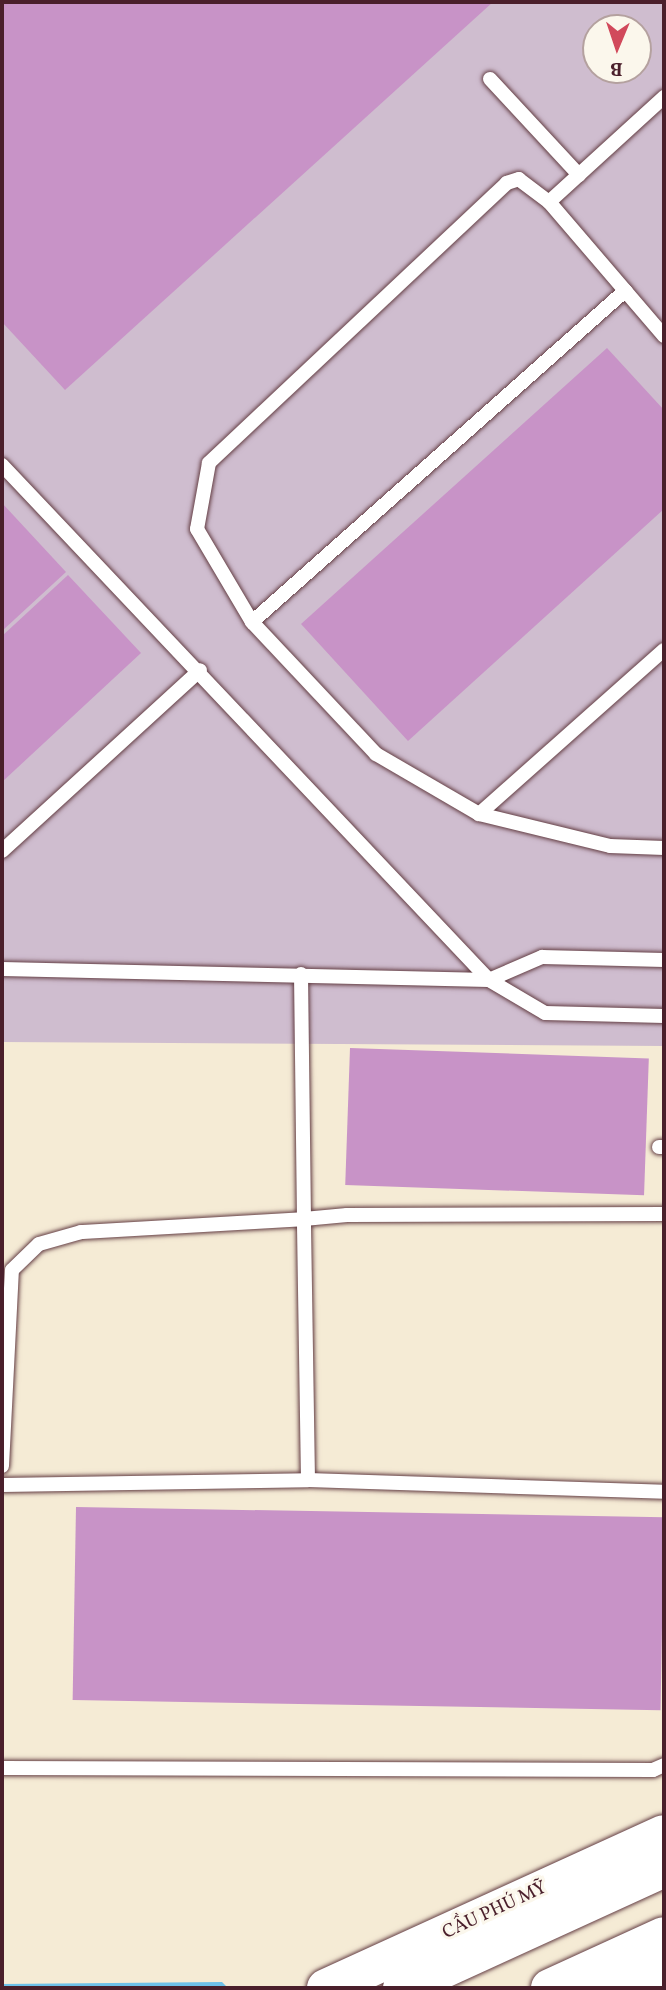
<!DOCTYPE html>
<html>
<head>
<meta charset="utf-8">
<style>
  body { margin:0 }
  #map { position:relative; width:666px; height:1990px; overflow:hidden; background:#f5ebd5; font-family:Vollkorn,serif }
  div>[style] { position:absolute }
  .industrial>* { inset:0; background:#cfbdcf }
  .water>* { inset:0; background:#6dc1e9 }
  .building>* { inset:0; background:#c893c7; transform-origin:0 0 }
  .roads { filter:drop-shadow(0 0 2px #643e44) drop-shadow(0 0 2px #643e44) }
  .service>* { height:14px; margin:-7px; padding:0 7px; transform-origin:7px; border-radius:7px; background:#fff }
  .primary>* { height:38px; margin:-19px; padding:0 19px; transform-origin:19px; border-radius:19px; background:#fff }
  .trunk>* { height:38px; margin:-19px; padding:0 19px; transform-origin:19px; border-radius:19px; background:#fff }
  span { translate:-50% -50%; white-space:nowrap; text-align:center; line-height:1.15; -webkit-text-stroke:6px #fbf7ec; paint-order:stroke }
  .street-label { font-size:19px; color:#4a1f2b }
  .frame { position:absolute; inset:0; border:4px solid #4a1f2b; pointer-events:none }
  .north { position:absolute; left:582px; top:14px; width:70px; height:70px; box-sizing:border-box; background:#fbf7ec; border:2px solid #b4a19f; border-radius:50%; rotate:182deg; font-size:19px; font-weight:700; line-height:28px; text-align:center; color:#4a1f2b }
  .north::after { content:''; display:block; margin:auto; width:24px; height:32px; background:#d1495b; clip-path:polygon(50% 0,100% 100%,50% 72%,0 100%) }
</style>
</head>
<body>
<div id="map">
  <div class="industrial">
    <i style="clip-path:polygon(evenodd,2px 2px,664px 2px,664px 1046px,2px 1042px,2px 2px,596px 28px,638px 28px,638px 70px,596px 70px,596px 28px)"></i>
  </div>
  <div class="water">
    <i style="clip-path:polygon(222px 1982px,228px 1988px,2px 1988px,2px 1984px)"></i>
  </div>
  <div class="building">
    <i style="clip-path:polygon(2px 2px,493px 2px,65px 390px,2px 322px)"></i>
    <i style="clip-path:polygon(607px 348px,664px 410px,664px 509px,408px 741px,301px 624px)"></i>
    <i style="clip-path:polygon(2px 503px,66px 572px,2px 631px)"></i>
    <i style="clip-path:polygon(68px 575px,141px 653px,2px 782px,2px 636px)"></i>
    <i style="left:350px;top:1048px;width:299px;height:137px;rotate:2deg"></i>
    <i style="left:76px;top:1507px;width:588px;height:193px;rotate:1deg"></i>
  </div>
  <div class="roads">
    <div class="service">
      <i style="left:490px;top:79px;width:131px;rotate:47.2deg"></i>
      <i style="left:549px;top:202px;width:156px;rotate:-42.4deg"></i>
      <i style="left:664px;top:336px;width:177px;rotate:-130.6deg"></i>
      <i style="left:549px;top:202px;width:38px;rotate:-143deg"></i>
      <i style="left:519px;top:179px;width:13px;rotate:162deg"></i>
      <i style="left:507px;top:183px;width:409px;rotate:136.8deg"></i>
      <i style="left:209px;top:463px;width:67px;rotate:100.3deg"></i>
      <i style="left:197px;top:529px;width:108px;rotate:59.4deg"></i>
      <i style="left:252px;top:622px;width:181px;rotate:46.8deg"></i>
      <i style="left:376px;top:754px;width:119px;rotate:30.2deg"></i>
      <i style="left:479px;top:814px;width:135px;rotate:13.7deg"></i>
      <i style="left:610px;top:846px;width:54px;rotate:2.1deg"></i>
      <i style="left:2px;top:465px;width:709px;rotate:46.6deg"></i>
      <i style="left:489px;top:980px;width:65px;rotate:30.5deg"></i>
      <i style="left:545px;top:1013px;width:119px;rotate:1.4deg"></i>
      <i style="left:252px;top:622px;width:499px;rotate:-41.6deg"></i>
      <i style="left:479px;top:814px;width:247px;rotate:-41.6deg"></i>
      <i style="left:2px;top:851px;width:268px;rotate:-42.4deg"></i>
      <i style="left:2px;top:969px;width:487px;rotate:1.3deg"></i>
      <i style="left:489px;top:980px;width:58px;rotate:-23.5deg"></i>
      <i style="left:542px;top:957px;width:122px;rotate:1.4deg"></i>
      <i style="left:659px;top:1147px;width:5px"></i>
      <i style="left:2px;top:1466px;width:196px;rotate:-87.1deg"></i>
      <i style="left:12px;top:1270px;width:37px;rotate:-44deg"></i>
      <i style="left:39px;top:1244px;width:44px;rotate:-15.9deg"></i>
      <i style="left:81px;top:1232px;width:223px;rotate:-3.3deg"></i>
      <i style="left:304px;top:1219px;width:245px;rotate:-90.7deg"></i>
      <i style="left:308px;top:1480px;width:261px;rotate:-90.9deg"></i>
      <i style="left:304px;top:1219px;width:43px;rotate:-5.3deg"></i>
      <i style="left:347px;top:1215px;width:317px;rotate:-0.2deg"></i>
      <i style="left:2px;top:1485px;width:306px;rotate:-0.9deg"></i>
      <i style="left:308px;top:1480px;width:356px;rotate:1.9deg"></i>
      <i style="left:2px;top:1768px;width:651px;rotate:0.18deg"></i>
      <i style="left:653px;top:1770px;width:12px;rotate:-24deg"></i>
    </div>
    <div class="primary">
      <i style="left:326px;top:1988px;width:371px;rotate:-24.5deg"></i>
      <i style="left:618px;top:1988px;width:50px;rotate:-23.5deg"></i>
    </div>
    <div class="trunk">
      <i style="left:402px;top:1988px;width:288px;rotate:-24.6deg"></i>
      <i style="left:550px;top:1988px;width:125px;rotate:-24.5deg"></i>
    </div>
  </div>
  <div class="street-label">
    <span style="left:495px;top:1911px;rotate:-25deg">CẦU PHÚ MỸ</span>
  </div>
  <div class="frame"></div>
  <div class="north">B</div>
</div>
</body>
</html>
